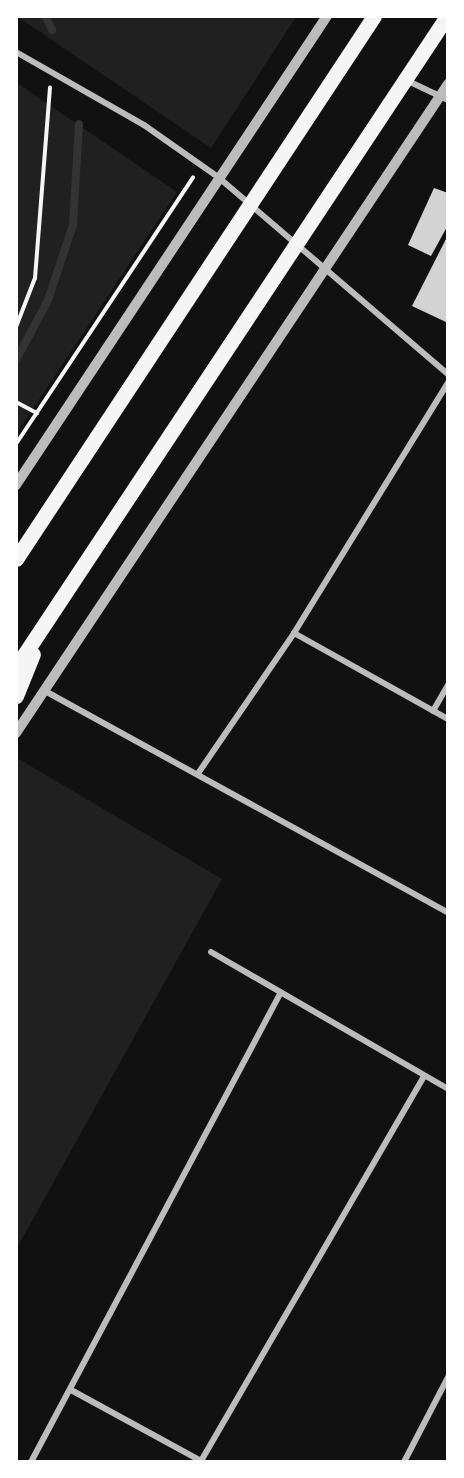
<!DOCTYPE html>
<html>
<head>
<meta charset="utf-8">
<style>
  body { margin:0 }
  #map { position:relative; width:464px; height:1478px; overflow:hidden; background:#111; font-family:Barlow,sans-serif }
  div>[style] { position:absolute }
  .green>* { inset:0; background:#202020 }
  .stream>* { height:8px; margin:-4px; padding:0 4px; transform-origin:4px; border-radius:4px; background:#333 }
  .building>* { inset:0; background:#d3d3d3 }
  .path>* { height:4px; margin:-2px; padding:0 2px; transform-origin:2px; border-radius:2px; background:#f5f5f5 }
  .minor>* { height:6px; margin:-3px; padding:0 3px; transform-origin:3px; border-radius:3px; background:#bcbcbc }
  .tertiary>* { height:10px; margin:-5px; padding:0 5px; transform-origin:5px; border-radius:5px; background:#bcbcbc }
  .primary>* { height:15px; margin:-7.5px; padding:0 7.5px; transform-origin:7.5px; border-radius:7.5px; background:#f5f5f5 }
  span { translate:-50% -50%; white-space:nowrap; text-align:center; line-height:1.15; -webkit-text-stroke:4.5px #fff; paint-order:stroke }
  .frame { position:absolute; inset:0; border:18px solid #fff; pointer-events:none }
</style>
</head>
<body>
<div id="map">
  <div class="green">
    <i style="clip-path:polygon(18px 17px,296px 17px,211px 148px)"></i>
    <i style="clip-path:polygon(17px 83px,177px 192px,17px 433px)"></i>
    <i style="clip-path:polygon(17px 758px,222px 879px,17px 1248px)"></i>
  </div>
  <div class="stream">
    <i style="left:45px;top:16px;width:16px;rotate:63deg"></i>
    <i style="left:16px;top:360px;width:68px;rotate:-61.9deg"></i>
    <i style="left:48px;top:300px;width:79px;rotate:-71.6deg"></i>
    <i style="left:73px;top:225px;width:101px;rotate:-86.6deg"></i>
  </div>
  <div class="building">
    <i style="clip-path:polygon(434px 188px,448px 193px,448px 225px,431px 256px,408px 245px)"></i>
    <i style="clip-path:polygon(448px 235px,448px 323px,412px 306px)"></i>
  </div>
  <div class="path">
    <i style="left:16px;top:327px;width:53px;rotate:-68.8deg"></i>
    <i style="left:35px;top:278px;width:191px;rotate:-85.5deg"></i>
    <i style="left:16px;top:402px;width:24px;rotate:28deg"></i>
    <i style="left:16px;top:444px;width:320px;rotate:-56.4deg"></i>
  </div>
  <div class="minor">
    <i style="left:16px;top:52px;width:147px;rotate:29.7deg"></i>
    <i style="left:144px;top:125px;width:90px;rotate:35.1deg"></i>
    <i style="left:218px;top:177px;width:303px;rotate:40.6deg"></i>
    <i style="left:406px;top:80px;width:47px;rotate:25.5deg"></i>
    <i style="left:294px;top:633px;width:176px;rotate:29.2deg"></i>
    <i style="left:45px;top:691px;width:460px;rotate:28.8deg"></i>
    <i style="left:433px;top:711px;width:30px;rotate:-60deg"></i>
    <i style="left:199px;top:772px;width:168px;rotate:-55.6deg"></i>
    <i style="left:294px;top:633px;width:294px;rotate:-58.4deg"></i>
    <i style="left:211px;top:952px;width:274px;rotate:30deg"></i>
    <i style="left:71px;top:1390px;width:148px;rotate:28.6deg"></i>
    <i style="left:201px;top:1461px;width:445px;rotate:-59.9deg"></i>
    <i style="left:31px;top:1462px;width:532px;rotate:-61.99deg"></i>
    <i style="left:404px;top:1462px;width:96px;rotate:-62.6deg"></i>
  </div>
  <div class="tertiary">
    <i style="left:16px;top:485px;width:563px;rotate:-56.45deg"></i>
    <i style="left:16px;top:733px;width:780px;rotate:-56.35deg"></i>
  </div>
  <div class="primary">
    <i style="left:16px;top:559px;width:650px;rotate:-56.6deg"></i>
    <i style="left:16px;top:667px;width:781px;rotate:-56.49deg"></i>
    <i style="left:16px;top:696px;width:45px;rotate:-68deg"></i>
  </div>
  <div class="frame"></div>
</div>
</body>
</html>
